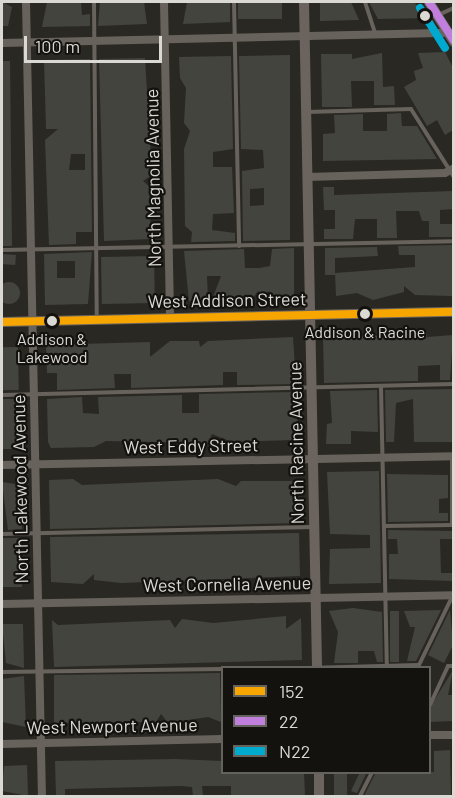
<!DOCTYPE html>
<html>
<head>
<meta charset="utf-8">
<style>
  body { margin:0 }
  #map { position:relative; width:455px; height:798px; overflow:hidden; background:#2a2822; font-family:Barlow,sans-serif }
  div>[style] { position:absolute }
  .building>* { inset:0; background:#44443f; transform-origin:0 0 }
  .round { border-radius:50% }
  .lane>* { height:4px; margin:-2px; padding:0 2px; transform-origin:2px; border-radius:2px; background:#68625c }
  .street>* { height:8px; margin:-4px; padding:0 4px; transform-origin:4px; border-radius:4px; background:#68625c }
  .secondary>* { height:10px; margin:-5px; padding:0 5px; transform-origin:5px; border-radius:5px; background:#6b645e }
  .bus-1>* { height:8px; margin:-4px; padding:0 4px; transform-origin:4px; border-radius:4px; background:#f7a600 }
  .bus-2>* { height:8px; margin:-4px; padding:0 4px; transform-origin:4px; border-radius:4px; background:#c07fdc }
  .bus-3>* { height:8px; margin:-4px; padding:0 4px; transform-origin:4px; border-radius:4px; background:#00a9ce }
  .dots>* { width:16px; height:16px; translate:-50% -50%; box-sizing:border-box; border:3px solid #14120e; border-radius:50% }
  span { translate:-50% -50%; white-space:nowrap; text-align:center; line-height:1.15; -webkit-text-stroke:4.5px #14120e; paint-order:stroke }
  .bus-label { font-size:16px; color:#dbd9d3 }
  .street-label { font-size:18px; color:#dbd9d3 }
  .frame { position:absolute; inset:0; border:3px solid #dbd9d3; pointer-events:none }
  .legend { position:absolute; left:221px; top:666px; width:210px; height:108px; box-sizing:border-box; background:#14120e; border:2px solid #64625d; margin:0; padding:8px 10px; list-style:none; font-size:18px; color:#dbd9d3 }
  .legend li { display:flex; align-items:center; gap:12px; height:30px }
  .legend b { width:30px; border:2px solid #64625d }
  .scale { position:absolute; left:24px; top:36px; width:138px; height:27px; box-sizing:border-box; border:3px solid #dbd9d3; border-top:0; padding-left:8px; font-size:18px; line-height:21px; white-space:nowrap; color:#dbd9d3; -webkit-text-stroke:4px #14120e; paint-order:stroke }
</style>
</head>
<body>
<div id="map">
  <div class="building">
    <i style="clip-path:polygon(2px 2px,12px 7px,8px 26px,2px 26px)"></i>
    <i style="clip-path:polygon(47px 2px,81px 2px,82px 15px,90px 14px,90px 26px,42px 27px)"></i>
    <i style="clip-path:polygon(100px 2px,144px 2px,147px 24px,98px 26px)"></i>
    <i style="clip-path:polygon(187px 2px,230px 2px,230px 22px,183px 24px)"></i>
    <i style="left:238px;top:2px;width:44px;height:17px"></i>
    <i style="clip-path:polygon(320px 2px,351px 2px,359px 20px,320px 21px)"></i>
    <i style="clip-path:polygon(369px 2px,414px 2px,427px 18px,378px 19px)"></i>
    <i style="clip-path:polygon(445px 52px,453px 68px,453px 130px,445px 135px,437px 120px,427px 126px,404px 87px,416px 80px,414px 71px,423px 68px,418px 53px)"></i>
    <i style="clip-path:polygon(382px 53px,383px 87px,394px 86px,395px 105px,374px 105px,374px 81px,351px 81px,352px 107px,322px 107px,321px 54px,352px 54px,352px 59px)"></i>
    <i style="clip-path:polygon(evenodd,290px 55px,290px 240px,243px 241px,242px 171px,264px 168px,263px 150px,241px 149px,239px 56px,290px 55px,264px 188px,264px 205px,250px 206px,250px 189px,264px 188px)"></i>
    <i style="clip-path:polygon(231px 56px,233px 149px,213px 152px,213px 167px,232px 167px,234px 213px,213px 214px,212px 230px,235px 233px,235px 241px,191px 242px,192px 232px,185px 226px,184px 149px,190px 131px,184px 123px,186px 88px,180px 78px,179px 57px)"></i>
    <i style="clip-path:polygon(145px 58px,152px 175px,143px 181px,149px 186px,151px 239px,104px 241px,99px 59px)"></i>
    <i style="clip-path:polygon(evenodd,90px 59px,92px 232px,76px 232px,76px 244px,49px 245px,45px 140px,58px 129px,46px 129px,44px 60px,90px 59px,71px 154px,85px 154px,85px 170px,69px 170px,71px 154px)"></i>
    <i style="clip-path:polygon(2px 61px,10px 61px,12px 246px,2px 246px)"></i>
    <i style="clip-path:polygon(401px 113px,402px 126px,417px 126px,437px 159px,323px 161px,323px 134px,335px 133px,334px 115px,363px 114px,363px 131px,387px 131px,387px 114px)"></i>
    <i style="clip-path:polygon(323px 187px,334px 187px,334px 195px,453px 191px,453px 209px,440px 210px,440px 224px,453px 224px,453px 237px,429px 237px,429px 221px,422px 221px,419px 211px,396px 211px,397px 238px,377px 238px,377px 219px,355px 219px,353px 239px,324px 239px,324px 229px,335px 229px,335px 210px,324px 210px)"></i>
    <i style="clip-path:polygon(453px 245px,453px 296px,415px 295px,404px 286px,404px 292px,373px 300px,357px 293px,336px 296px,335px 273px,415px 267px,415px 255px,399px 255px,398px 246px)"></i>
    <i style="clip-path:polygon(377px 247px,378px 256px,335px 258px,335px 275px,325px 275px,325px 248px)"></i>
    <i style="clip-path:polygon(294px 248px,294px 296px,274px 298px,269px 291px,263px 295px,258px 291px,253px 298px,212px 300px,221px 276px,207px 276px,208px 300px,189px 301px,184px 251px,244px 249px,245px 268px,259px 268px,270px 266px,272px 249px)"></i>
    <i style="clip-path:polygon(evenodd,92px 252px,88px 304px,45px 305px,44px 254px,92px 252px,57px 261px,75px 261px,75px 278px,57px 278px,57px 261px)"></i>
    <i style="left:2px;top:254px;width:14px;height:10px;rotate:4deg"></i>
    <i style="left:154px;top:256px;width:47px;height:53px;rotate:89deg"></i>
    <i class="round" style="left:-2px;top:282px;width:22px;height:22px"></i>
    <i style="clip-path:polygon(427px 332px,427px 337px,453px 335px,450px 380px,440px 380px,440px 365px,418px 366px,418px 381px,324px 383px,323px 334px,413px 337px)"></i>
    <i style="clip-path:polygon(293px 337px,296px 384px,237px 385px,237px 372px,223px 372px,223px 385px,131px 388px,131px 374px,114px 374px,115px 388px,57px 390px,57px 373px,47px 373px,46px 345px,150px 342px,150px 357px,170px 341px,199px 341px,200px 347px,208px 341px)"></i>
    <i style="left:18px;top:347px;width:43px;height:16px;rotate:89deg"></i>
    <i style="clip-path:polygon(453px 389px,453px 442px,414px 442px,413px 399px,396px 403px,394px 442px,386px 442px,385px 390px)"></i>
    <i style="clip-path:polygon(377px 390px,378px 432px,351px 431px,351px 444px,326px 444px,327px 424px,332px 423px,330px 391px)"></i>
    <i style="clip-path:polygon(296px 392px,298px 438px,293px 440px,232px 442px,212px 434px,208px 443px,106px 441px,94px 447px,51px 448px,48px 442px,47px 399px,82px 397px,83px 413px,99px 414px,98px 397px,182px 395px,182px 413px,199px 413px,199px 394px)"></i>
    <i style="left:2px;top:399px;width:17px;height:50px"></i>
    <i style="clip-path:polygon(379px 471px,381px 583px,329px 584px,330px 549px,370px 548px,370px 535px,330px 534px,327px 472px)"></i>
    <i style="clip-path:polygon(387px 474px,448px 475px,448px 498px,439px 499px,439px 513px,448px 513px,448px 521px,388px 522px)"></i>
    <i style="clip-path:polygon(73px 479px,82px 485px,218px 479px,236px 486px,241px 481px,298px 481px,299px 523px,50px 529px,49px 480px)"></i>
    <i style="clip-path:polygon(2px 482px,21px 485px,22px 529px,8px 530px)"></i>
    <i style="clip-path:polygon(388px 530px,453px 531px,453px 539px,440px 539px,441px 573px,453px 573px,453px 581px,389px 579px,389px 554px,398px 554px,397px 539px,388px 539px)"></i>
    <i style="clip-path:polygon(299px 533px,300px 576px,121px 583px,94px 580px,94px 574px,83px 584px,51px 582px,50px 537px)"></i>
    <i style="left:22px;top:538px;width:49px;height:20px;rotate:90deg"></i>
    <i style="clip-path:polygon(353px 608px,382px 612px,383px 662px,377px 662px,374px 651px,358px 651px,358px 663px,334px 663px,338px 632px,329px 611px)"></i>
    <i style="clip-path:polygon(441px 610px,416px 661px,407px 661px,415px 627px,410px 627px,404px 611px)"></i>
    <i style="clip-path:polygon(450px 610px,453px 645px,444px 663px,428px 655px)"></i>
    <i style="left:390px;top:611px;width:9px;height:51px"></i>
    <i style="clip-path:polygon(286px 616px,286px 629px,301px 618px,302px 660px,54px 667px,52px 620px,58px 625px,170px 620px,175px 628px,182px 619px,213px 623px)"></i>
    <i style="clip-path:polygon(2px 624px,23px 624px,24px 668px,6px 663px)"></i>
    <i style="clip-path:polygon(453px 670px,448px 695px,453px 695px,453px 721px,429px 722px,429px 709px)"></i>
    <i style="clip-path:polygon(220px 673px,221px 722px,208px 717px,168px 723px,161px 714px,156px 722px,54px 723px,54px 675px)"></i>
    <i style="clip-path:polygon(24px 676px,26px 727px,2px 722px,2px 679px)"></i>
    <i style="clip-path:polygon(450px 750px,451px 796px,364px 796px,376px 772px,434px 772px,434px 751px)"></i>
    <i style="clip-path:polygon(175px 759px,222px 761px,222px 772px,304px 772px,305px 796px,231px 796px,231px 786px,202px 786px,203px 796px,193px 796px,192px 787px,181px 786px,65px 789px,65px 796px,56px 796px,55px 761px)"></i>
    <i style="clip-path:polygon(27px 765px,28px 796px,2px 791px,4px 766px)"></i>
    <i style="left:334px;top:772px;width:13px;height:24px"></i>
    <i style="clip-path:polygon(360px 772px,367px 772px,357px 793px,351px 791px)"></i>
  </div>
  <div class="lane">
    <i style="left:94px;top:2px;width:317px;rotate:89.5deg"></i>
    <i style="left:234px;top:2px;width:244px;rotate:88.8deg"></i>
    <i style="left:365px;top:2px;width:35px;rotate:72deg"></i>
    <i style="left:438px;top:15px;width:17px;rotate:-24deg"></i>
    <i style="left:306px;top:112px;width:105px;rotate:-1.6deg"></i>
    <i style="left:411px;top:109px;width:80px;rotate:57.7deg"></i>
    <i style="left:2px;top:250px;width:452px;rotate:-1.1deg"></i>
    <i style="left:381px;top:387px;width:279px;rotate:88.8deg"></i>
    <i style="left:2px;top:395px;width:452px;rotate:-1.4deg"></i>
    <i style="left:384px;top:526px;width:68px;rotate:-0.8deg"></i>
    <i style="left:452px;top:525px;width:68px;rotate:-90deg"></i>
    <i style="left:2px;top:534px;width:311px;rotate:-1.3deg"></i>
    <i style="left:308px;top:668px;width:111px;rotate:-1.5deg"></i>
    <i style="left:419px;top:665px;width:78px;rotate:-64.1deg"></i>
    <i style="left:2px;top:672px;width:220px;rotate:-0.8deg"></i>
    <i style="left:430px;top:705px;width:43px;rotate:-65.2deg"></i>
    <i style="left:448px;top:666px;width:6px"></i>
    <i style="left:360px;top:796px;width:27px;rotate:-63deg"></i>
  </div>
  <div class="street">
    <i style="left:26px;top:2px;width:794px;rotate:88.85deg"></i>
    <i style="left:164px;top:2px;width:316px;rotate:88.9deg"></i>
    <i style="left:2px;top:43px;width:448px;rotate:-1.3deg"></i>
    <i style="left:307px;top:177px;width:138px;rotate:-1.7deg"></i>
    <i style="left:445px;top:173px;width:10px;rotate:-29deg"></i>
    <i style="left:2px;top:465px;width:452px;rotate:-1.1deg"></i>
    <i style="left:2px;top:604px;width:452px;rotate:-1.1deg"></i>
    <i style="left:430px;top:735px;width:24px"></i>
    <i style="left:2px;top:744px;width:220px;rotate:-1.3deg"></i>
  </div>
  <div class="secondary">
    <i style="left:304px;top:2px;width:666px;rotate:88.88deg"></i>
    <i style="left:429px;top:2px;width:47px;rotate:58deg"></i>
    <i style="left:2px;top:322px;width:452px;rotate:-1.3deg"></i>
    <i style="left:319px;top:772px;width:24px;rotate:90deg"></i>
  </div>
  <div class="bus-1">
    <i style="left:2px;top:322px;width:452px;rotate:-1.3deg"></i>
  </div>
  <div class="bus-2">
    <i style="left:429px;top:2px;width:46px;rotate:57.3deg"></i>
  </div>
  <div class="bus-3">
    <i style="left:420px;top:8px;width:47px;rotate:58deg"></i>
  </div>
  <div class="dots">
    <i style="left:425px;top:16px;background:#dbd9d3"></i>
    <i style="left:365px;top:314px;background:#dbd9d3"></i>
    <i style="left:52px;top:321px;background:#dbd9d3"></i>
  </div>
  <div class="bus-label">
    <span style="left:365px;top:332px">Addison &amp; Racine</span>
    <span style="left:52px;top:348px">Addison &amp;<br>Lakewood</span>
  </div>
  <div class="street-label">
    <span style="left:153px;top:178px;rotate:-91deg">North Magnolia Avenue</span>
    <span style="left:227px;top:300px;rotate:-1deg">West Addison Street</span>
    <span style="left:296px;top:443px;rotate:-91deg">North Racine Avenue</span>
    <span style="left:191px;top:446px;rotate:-1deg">West Eddy Street</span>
    <span style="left:20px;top:489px;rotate:-91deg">North Lakewood Avenue</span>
    <span style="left:227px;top:584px;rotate:-1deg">West Cornelia Avenue</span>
    <span style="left:112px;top:726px;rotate:-1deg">West Newport Avenue</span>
  </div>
  <div class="frame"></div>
  <ul class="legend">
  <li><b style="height:8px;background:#f7a600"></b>152</li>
  <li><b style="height:8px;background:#c07fdc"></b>22</li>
  <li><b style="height:8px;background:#00a9ce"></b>N22</li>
  </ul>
  <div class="scale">100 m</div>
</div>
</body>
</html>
